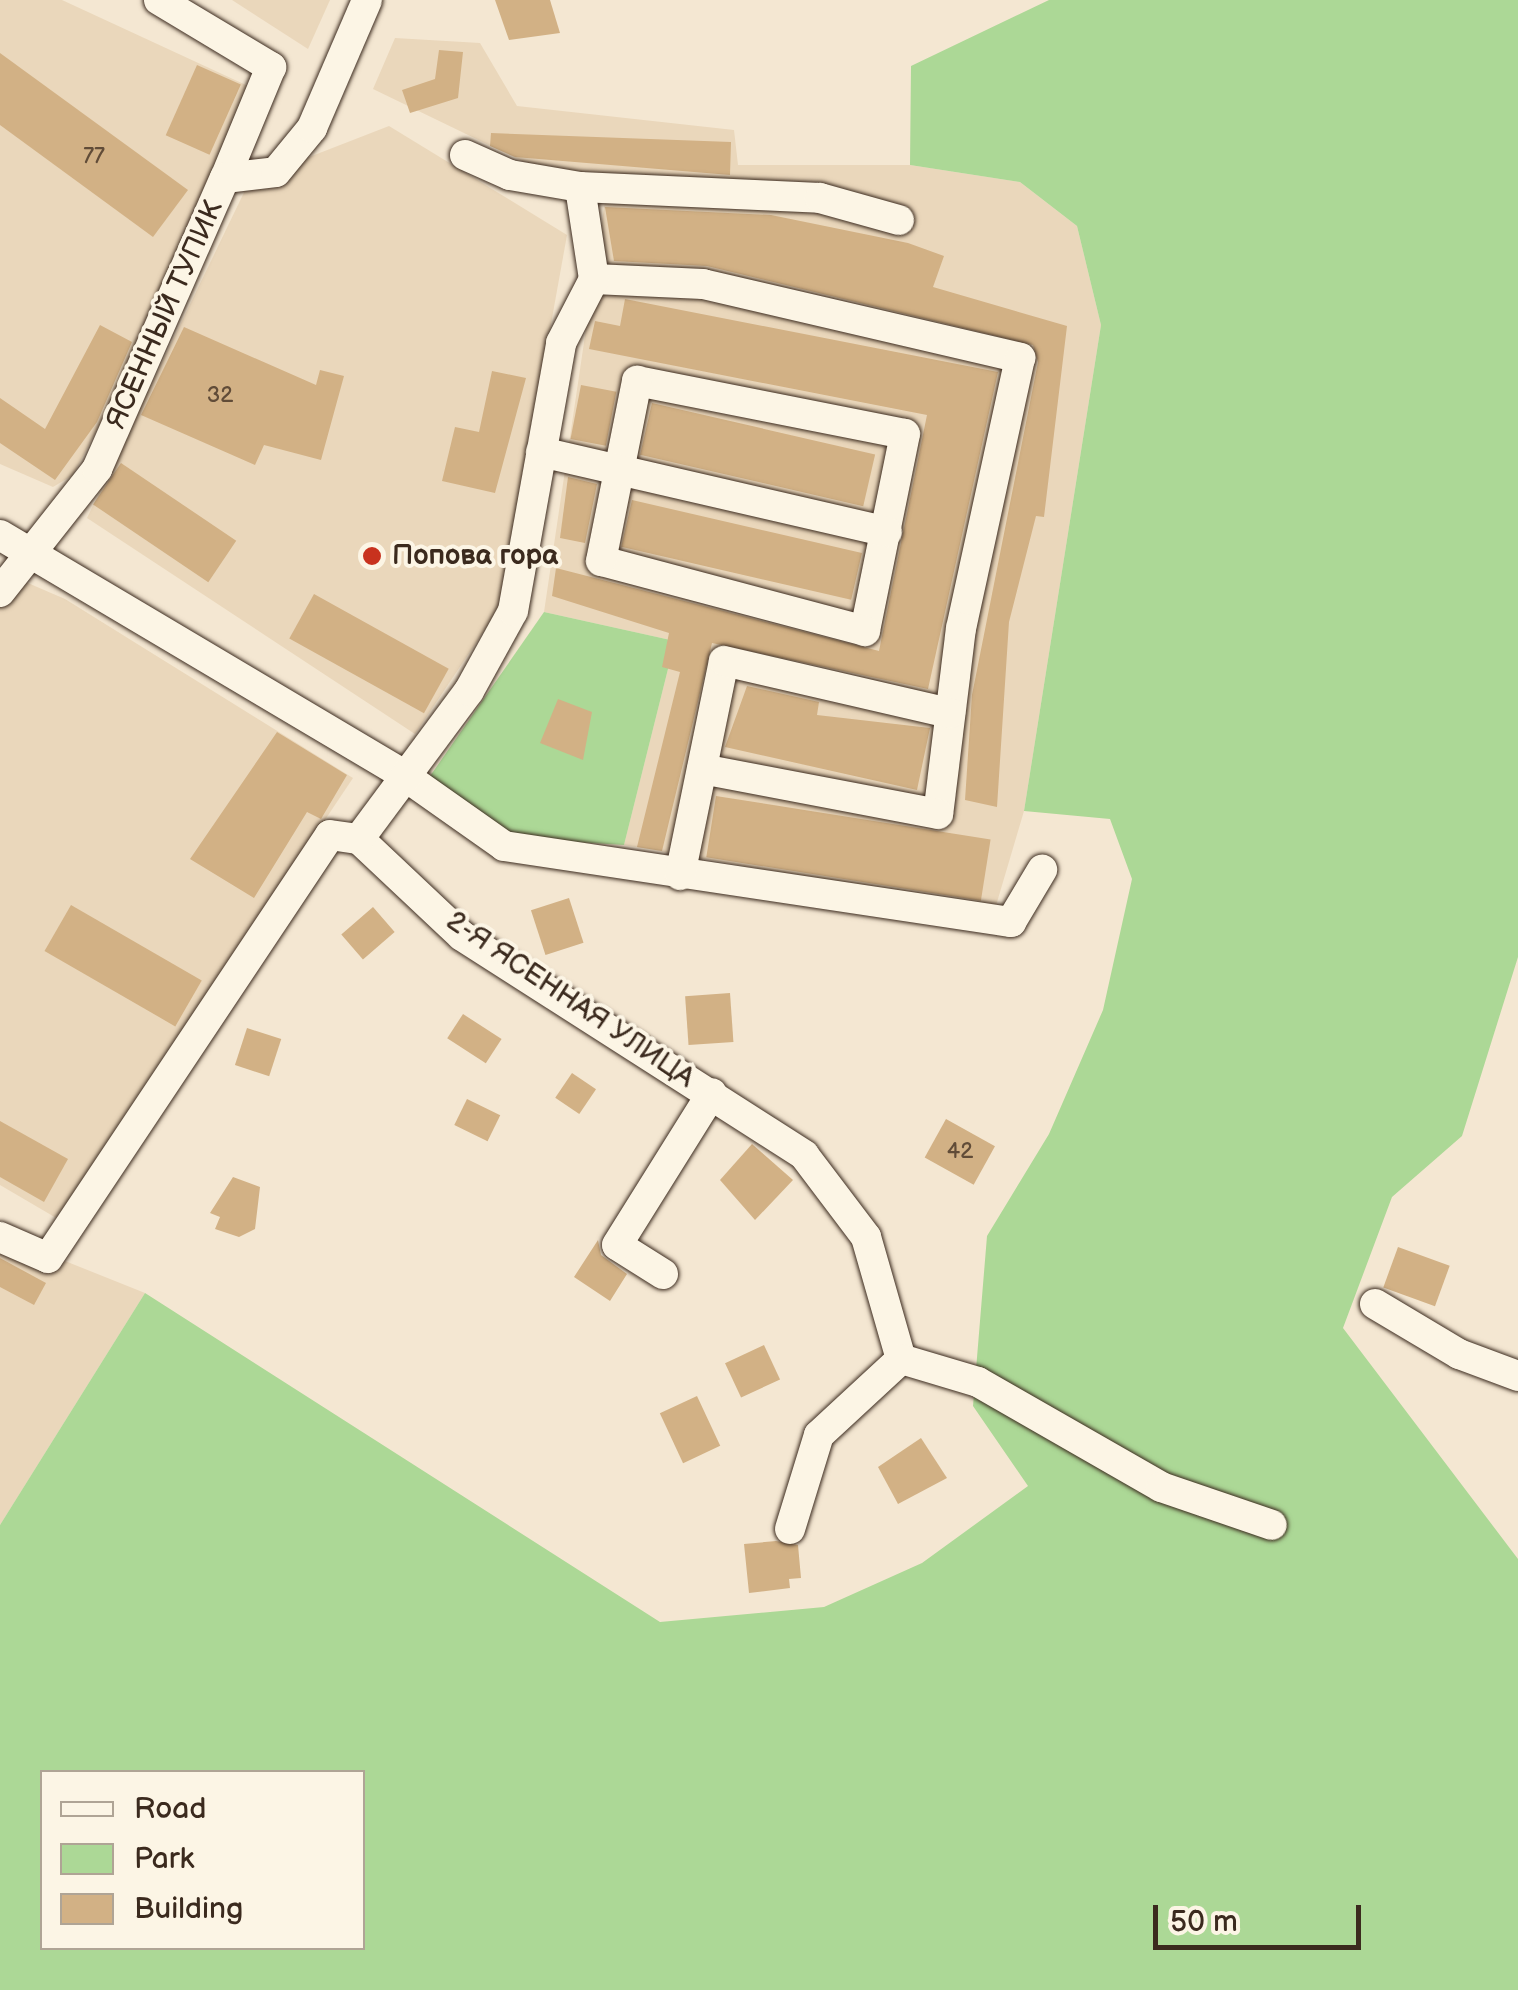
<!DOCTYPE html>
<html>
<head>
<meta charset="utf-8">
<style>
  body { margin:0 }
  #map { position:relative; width:1518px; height:1990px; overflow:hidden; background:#f4e7d2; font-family:"Balsamiq Sans",sans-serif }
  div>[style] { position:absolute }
  .built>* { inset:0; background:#ead7bb }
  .green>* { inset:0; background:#acd896 }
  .building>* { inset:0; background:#d2b185; transform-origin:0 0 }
  .roads { filter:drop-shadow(0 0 2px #3b2a1e) drop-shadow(0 0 2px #3b2a1e) }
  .minor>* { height:30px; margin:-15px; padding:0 15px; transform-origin:15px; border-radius:15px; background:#fcf5e5 }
  .dots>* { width:28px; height:28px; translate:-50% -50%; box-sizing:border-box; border:5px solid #fcf5e5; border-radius:50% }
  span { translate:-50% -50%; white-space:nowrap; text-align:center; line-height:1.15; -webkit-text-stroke:8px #fcf5e5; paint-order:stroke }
  .number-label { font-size:22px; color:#614c38 }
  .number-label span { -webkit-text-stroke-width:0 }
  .street-label { font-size:28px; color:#3b2a1e }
  .poi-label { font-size:28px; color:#3b2a1e; font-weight:700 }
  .left { translate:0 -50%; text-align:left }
  .legend { position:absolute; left:40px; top:1770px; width:325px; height:180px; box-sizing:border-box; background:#fcf5e5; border:2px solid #afa495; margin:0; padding:12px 18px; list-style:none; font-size:30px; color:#3b2a1e }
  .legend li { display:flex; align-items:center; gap:20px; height:50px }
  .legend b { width:50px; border:2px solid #afa495 }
  .scale { position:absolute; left:1153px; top:1905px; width:208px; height:45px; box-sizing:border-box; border:5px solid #3b2a1e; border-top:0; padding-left:12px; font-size:30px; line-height:35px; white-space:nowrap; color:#3b2a1e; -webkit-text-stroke:8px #fcf5e5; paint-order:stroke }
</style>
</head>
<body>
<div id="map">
  <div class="built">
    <i style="clip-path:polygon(0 0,62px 0,248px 86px,141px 346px,73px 475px,53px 487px,0 464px)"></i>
    <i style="clip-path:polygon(232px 0,330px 0,308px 49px)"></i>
    <i style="clip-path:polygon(395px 38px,480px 43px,517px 106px,734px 130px,738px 165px,910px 165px,1020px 182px,1077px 226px,1101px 325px,1024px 811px,995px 909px,624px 845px,675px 641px,544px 612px,605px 201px,373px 89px)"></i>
    <i style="clip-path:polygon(389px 126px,567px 235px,500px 607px,415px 734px,87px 518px,250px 180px)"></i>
    <i style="clip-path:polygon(0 571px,65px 599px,353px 778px,58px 1219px,0 1185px)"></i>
    <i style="clip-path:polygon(0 1235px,145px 1293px,0 1525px)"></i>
  </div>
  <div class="green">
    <i style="clip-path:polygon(evenodd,1049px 0,1518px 0,1518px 957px,1462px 1136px,1392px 1197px,1343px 1328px,1518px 1559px,1518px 1990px,0 1990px,0 1525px,145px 1293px,660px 1622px,824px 1607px,922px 1563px,1028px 1486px,973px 1406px,987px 1236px,1049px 1134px,1103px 1010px,1132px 879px,1110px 819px,1024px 811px,1101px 325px,1077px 226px,1020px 182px,910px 165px,911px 66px,1049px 0,42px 1772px,362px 1772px,362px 1948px,42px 1948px,42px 1772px)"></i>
    <i style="clip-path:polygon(544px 612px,675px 641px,624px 845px,510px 838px,428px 779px)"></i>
  </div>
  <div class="building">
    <i style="clip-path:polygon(495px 0,550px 0,560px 33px,509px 40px)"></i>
    <i style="clip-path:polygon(439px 50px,463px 52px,458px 98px,410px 113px,402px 90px,435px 79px)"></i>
    <i style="clip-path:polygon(0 53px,188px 190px,153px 237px,0 125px)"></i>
    <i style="left:197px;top:65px;width:48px;height:77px;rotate:24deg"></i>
    <i style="clip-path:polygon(491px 133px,731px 142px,730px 175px,515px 157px,490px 146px)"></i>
    <i style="clip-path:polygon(605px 207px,771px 215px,908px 243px,944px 256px,933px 287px,1067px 326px,1044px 517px,1036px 516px,1009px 622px,997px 807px,965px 800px,972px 695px,1038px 362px,1033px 345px,707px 266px,614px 261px)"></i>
    <i style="clip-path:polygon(625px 299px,998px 372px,928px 689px,712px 643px,662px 851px,637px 847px,680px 672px,662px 667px,669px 633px,552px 596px,556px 568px,879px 651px,927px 415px,589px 349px,595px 321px,620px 326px)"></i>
    <i style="clip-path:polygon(100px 325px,132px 342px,97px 422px,55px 480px,0 443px,0 398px,45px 429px)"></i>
    <i style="clip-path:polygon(184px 327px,316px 385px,320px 370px,344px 376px,321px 460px,264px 445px,255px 465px,141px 415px)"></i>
    <i style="clip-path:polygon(492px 371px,526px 378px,495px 493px,442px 481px,455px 427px,479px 432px)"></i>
    <i style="left:581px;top:385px;width:36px;height:55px;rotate:11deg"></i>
    <i style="left:652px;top:403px;width:229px;height:53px;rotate:13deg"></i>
    <i style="left:121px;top:463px;width:139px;height:50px;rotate:34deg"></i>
    <i style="clip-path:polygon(568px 477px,597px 484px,585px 543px,560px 538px)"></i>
    <i style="left:632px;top:500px;width:236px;height:48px;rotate:13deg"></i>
    <i style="left:314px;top:594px;width:154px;height:51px;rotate:29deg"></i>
    <i style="clip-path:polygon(747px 686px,819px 702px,817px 715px,930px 728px,917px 790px,725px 747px)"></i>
    <i style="clip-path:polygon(558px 699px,592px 712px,583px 760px,540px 743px)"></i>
    <i style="clip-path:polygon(277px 732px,347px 775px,321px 819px,307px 812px,254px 898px,190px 859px)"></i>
    <i style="left:716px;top:796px;width:278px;height:62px;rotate:9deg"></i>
    <i style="left:569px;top:898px;width:47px;height:40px;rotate:72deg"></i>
    <i style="left:71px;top:905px;width:151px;height:53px;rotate:30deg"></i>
    <i style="left:373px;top:907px;width:33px;height:42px;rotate:49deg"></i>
    <i style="left:730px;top:993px;width:49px;height:45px;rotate:86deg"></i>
    <i style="left:463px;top:1014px;width:46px;height:29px;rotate:33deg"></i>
    <i style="left:247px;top:1028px;width:36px;height:39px;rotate:18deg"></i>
    <i style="left:572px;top:1073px;width:29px;height:30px;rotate:34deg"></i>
    <i style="left:467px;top:1099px;width:37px;height:29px;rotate:26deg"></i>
    <i style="left:946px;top:1119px;width:56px;height:44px;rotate:29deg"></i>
    <i style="clip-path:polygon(0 1121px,68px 1159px,44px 1202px,0 1177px)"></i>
    <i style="clip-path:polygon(752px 1144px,793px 1180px,755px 1220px,720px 1180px)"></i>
    <i style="clip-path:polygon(233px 1177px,260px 1187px,255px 1229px,239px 1237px,215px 1229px,220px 1217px,210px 1213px)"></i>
    <i style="clip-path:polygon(598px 1240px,601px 1255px,627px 1274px,610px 1301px,574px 1277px)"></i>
    <i style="left:1398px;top:1247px;width:55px;height:43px;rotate:20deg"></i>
    <i style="clip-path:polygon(0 1258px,46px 1283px,34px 1305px,0 1287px)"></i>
    <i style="left:764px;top:1345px;width:38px;height:43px;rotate:65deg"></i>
    <i style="left:697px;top:1396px;width:55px;height:41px;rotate:65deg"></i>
    <i style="clip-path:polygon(921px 1438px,947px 1478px,898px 1504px,878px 1467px)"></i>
    <i style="clip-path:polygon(776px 1541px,798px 1545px,801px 1578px,789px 1579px,790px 1588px,749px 1593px,744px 1544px)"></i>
  </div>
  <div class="roads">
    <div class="minor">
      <i style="left:159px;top:0;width:131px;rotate:30.9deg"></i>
      <i style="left:271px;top:67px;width:120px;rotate:112.5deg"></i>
      <i style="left:465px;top:155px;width:49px;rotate:24deg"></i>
      <i style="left:510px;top:175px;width:71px;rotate:9.7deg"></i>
      <i style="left:580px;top:187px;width:240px;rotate:2.6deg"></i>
      <i style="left:820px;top:198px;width:82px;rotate:15.6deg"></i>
      <i style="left:594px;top:279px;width:109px;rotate:2.6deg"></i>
      <i style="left:703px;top:284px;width:326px;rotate:13.1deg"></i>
      <i style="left:1020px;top:358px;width:276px;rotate:102.3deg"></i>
      <i style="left:961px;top:628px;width:187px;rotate:97deg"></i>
      <i style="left:938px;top:814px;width:240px;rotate:-169.2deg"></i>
      <i style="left:637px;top:381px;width:273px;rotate:11.2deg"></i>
      <i style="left:905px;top:434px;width:201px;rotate:101.5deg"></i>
      <i style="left:865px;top:631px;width:273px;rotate:-165.1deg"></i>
      <i style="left:601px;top:561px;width:184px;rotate:-78.7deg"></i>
      <i style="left:541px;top:452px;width:355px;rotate:13deg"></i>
      <i style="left:0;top:535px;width:468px;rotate:30.7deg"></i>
      <i style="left:402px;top:774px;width:125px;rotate:35.2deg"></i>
      <i style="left:504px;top:846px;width:513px;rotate:8.53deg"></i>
      <i style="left:1011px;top:922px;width:61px;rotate:-59.2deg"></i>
      <i style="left:0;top:592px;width:157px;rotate:-51.7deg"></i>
      <i style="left:97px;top:469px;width:318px;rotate:-66.3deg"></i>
      <i style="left:225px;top:178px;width:51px;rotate:-6.7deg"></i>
      <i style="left:276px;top:172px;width:57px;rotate:-50.7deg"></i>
      <i style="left:312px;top:128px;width:139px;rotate:-66.7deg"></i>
      <i style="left:359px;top:839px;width:141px;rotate:43.3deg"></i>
      <i style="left:462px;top:936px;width:406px;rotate:32.6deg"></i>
      <i style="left:804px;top:1155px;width:103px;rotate:52.9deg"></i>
      <i style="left:866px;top:1237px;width:127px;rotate:74deg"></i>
      <i style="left:359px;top:839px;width:184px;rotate:-53.4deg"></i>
      <i style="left:469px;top:691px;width:91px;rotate:-61.2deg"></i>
      <i style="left:513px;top:611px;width:272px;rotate:-79.8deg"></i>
      <i style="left:561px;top:343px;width:72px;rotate:-62.7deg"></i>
      <i style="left:594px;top:279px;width:93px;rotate:-98.7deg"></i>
      <i style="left:680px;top:875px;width:218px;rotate:-78.4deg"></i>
      <i style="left:724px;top:661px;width:232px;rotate:13deg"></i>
      <i style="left:0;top:1237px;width:52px;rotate:23.6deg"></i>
      <i style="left:48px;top:1258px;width:508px;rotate:-56.31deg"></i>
      <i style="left:330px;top:835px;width:29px;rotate:8deg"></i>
      <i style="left:663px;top:1274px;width:54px;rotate:-147.8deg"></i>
      <i style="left:617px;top:1245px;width:179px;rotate:-58deg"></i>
      <i style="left:1375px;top:1304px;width:98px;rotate:30.8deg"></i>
      <i style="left:1459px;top:1354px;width:63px;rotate:20.4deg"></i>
      <i style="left:790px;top:1529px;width:98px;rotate:-72.9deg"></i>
      <i style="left:819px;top:1435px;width:112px;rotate:-42.8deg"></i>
      <i style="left:901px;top:1359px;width:80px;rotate:16.6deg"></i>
      <i style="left:978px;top:1382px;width:211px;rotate:29.8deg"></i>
      <i style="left:1161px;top:1487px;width:117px;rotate:18.9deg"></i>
    </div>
  </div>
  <div class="dots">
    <i style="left:372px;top:556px;background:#c8321e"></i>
  </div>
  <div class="number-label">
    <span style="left:94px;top:157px">77</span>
    <span style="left:220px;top:396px">32</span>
    <span style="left:960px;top:1152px">42</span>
  </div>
  <div class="street-label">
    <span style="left:165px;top:315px;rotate:-66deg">ЯСЕННЫЙ ТУПИК</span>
    <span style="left:570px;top:1000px;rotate:34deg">2-Я ЯСЕННАЯ УЛИЦА</span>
  </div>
  <div class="poi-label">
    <span class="left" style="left:392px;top:556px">Попова гора</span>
  </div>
  <ul class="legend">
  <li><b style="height:12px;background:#fcf5e5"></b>Road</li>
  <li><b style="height:28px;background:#acd896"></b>Park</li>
  <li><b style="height:28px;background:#d2b185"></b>Building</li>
  </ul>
  <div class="scale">50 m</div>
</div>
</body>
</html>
